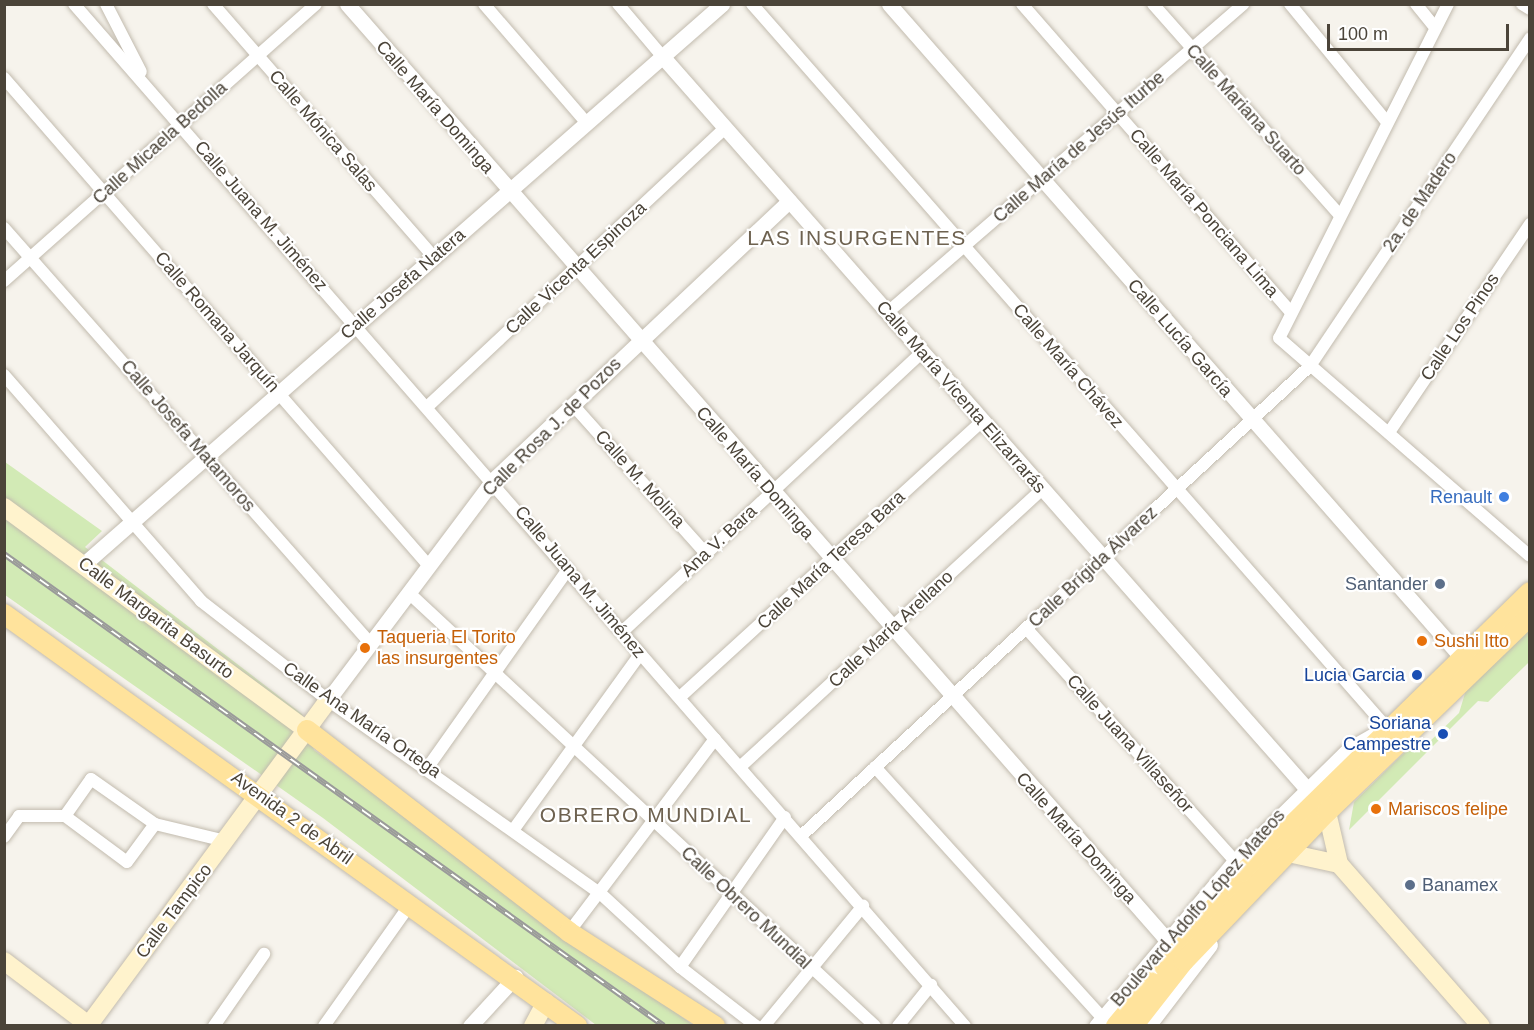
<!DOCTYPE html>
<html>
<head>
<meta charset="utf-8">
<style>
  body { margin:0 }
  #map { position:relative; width:1534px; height:1030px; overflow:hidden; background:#f6f3ec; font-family:Arial,sans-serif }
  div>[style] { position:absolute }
  .green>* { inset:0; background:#d2eab5 }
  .roads { filter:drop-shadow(0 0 2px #c2bbae) drop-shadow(0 0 2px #c2bbae) }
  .minor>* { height:12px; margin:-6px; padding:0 6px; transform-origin:6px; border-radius:6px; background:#fff }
  .tertiary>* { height:15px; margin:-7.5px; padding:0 7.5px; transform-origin:7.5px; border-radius:7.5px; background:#fff }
  .secondary>* { height:18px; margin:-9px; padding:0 9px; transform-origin:9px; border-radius:9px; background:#fff3cd }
  .primary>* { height:20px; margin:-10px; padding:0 10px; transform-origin:10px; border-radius:10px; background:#ffe39c }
  .rail>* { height:6px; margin-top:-3px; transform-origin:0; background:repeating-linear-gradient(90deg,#fff 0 11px,#9a9a9a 0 22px); box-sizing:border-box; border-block:2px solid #9a9a9a }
  .dots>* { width:16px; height:16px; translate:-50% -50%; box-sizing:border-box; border:3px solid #fff; border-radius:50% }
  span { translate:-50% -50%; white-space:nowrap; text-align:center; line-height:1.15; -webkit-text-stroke:4.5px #fff; paint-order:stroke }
  .street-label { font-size:18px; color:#4b4439 }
  .shop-label { font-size:18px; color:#366cbe }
  .right { translate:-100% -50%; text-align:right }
  .service-label { font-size:18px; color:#4e5e75 }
  .left { translate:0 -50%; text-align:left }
  .food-label { font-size:18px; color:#c56008 }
  .transit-label { font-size:18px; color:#164399 }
  .quarter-label { font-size:21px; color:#6e6250; letter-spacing:1.5px }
  .frame { position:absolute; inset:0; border:6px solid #4b4439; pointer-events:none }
  .scale { position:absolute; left:1327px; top:24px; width:182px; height:27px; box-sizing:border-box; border:3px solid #4b4439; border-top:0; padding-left:8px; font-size:18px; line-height:21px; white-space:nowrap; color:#4b4439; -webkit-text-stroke:4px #fff; paint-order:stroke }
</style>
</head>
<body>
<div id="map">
  <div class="green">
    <i style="clip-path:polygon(5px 462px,102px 531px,85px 547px,302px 714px,314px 750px,693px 1025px,596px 1025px,323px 818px,5px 595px)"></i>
    <i style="clip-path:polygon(1529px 630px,1529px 662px,1488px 702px,1478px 701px,1349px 830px,1354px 802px,1406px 751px,1422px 749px,1459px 713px,1466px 690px)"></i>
  </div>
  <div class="roads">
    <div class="minor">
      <i style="left:74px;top:4px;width:1356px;rotate:48.92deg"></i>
      <i style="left:106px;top:4px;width:76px;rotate:62.8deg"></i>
      <i style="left:213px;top:4px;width:335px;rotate:48.9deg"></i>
      <i style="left:484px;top:4px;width:156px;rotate:49.2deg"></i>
      <i style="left:618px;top:4px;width:68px;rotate:49.8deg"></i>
      <i style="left:752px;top:4px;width:962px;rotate:48.75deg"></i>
      <i style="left:1022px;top:4px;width:408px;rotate:48.9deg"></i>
      <i style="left:1153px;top:4px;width:282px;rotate:48.5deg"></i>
      <i style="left:1290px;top:4px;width:153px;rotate:50.6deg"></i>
      <i style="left:1416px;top:4px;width:27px;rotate:51deg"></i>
      <i style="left:1448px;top:4px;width:374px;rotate:116.8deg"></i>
      <i style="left:1279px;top:338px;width:332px;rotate:41deg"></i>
      <i style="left:1522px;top:4px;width:9px;rotate:32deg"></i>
      <i style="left:4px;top:78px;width:647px;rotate:48.95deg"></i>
      <i style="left:4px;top:228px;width:555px;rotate:48.58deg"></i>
      <i style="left:4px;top:281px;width:417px;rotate:-41.6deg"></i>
      <i style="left:888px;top:312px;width:470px;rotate:-40.9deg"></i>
      <i style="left:4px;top:375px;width:300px;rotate:48.9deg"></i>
      <i style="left:201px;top:601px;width:161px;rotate:37.9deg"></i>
      <i style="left:328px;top:700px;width:335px;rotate:35.4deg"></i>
      <i style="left:601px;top:894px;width:108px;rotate:42.7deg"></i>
      <i style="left:680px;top:967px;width:96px;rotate:37.8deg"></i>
      <i style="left:573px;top:405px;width:200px;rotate:48.2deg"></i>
      <i style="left:427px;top:407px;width:408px;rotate:-43.1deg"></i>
      <i style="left:1390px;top:431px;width:250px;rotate:-55.9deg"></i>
      <i style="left:409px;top:593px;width:636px;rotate:42.9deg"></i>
      <i style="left:1026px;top:628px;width:313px;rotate:48.1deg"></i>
      <i style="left:622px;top:632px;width:410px;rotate:-43deg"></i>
      <i style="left:680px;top:697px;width:408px;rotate:-42.4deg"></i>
      <i style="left:428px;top:767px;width:242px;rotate:-54.7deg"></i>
      <i style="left:740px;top:767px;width:409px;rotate:-42.6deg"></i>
      <i style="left:875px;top:767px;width:338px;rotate:47.8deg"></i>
      <i style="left:65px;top:816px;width:45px;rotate:-54.9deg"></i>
      <i style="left:91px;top:779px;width:78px;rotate:35.1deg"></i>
      <i style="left:155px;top:824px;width:73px;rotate:13.5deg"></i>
      <i style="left:514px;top:829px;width:216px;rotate:-54.2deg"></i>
      <i style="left:801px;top:836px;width:693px;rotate:-42.72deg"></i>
      <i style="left:1310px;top:366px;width:395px;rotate:-56.1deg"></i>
      <i style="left:4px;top:837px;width:26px;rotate:-54deg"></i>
      <i style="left:19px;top:816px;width:46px"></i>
      <i style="left:65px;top:816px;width:77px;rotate:36.6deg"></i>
      <i style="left:127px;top:862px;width:47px;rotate:-53.6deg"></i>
      <i style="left:569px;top:932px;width:242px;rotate:-52.9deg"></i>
      <i style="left:680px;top:967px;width:183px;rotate:-55deg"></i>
      <i style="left:214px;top:1026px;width:88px;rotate:-55.2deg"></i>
      <i style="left:324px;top:1026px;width:151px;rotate:-54.7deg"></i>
      <i style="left:764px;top:1026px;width:156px;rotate:-50.5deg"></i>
      <i style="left:898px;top:1026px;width:53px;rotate:-51.2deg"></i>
    </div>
    <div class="tertiary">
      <i style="left:347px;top:4px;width:1243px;rotate:48.78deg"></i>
      <i style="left:889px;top:4px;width:880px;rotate:48.78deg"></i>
      <i style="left:662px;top:56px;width:975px;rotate:48.66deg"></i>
      <i style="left:84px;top:564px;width:849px;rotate:-41.27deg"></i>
      <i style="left:328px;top:700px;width:275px;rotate:-53.1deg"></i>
      <i style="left:493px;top:480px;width:407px;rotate:-43.3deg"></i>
      <i style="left:470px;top:1026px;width:67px;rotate:-47.4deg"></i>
      <i style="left:1096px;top:1026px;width:216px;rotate:-49.9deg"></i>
      <i style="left:1235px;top:861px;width:160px;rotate:-44.5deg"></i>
      <i style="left:1349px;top:749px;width:40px;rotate:-29.7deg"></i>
      <i style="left:1148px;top:1026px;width:102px;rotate:-52.6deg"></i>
    </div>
    <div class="secondary">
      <i style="left:4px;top:507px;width:376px;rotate:36.4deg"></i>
      <i style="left:1327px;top:812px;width:53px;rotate:77deg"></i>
      <i style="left:1339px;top:864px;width:215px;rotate:48.8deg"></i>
      <i style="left:1288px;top:853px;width:52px;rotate:12.2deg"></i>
      <i style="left:4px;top:961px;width:108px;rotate:37.1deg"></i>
      <i style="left:88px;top:1026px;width:405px;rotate:-53.6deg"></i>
      <i style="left:533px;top:1026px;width:27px;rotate:-62deg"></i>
    </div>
    <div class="primary">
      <i style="left:4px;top:614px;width:706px;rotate:35.72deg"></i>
      <i style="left:307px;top:730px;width:331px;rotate:37.6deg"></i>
      <i style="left:569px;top:932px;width:174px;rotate:32.8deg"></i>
      <i style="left:1116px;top:1026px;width:200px;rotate:-50.3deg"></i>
      <i style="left:1244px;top:872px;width:400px;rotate:-44.4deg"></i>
      <i style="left:1133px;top:1026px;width:83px;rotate:-51.9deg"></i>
      <i style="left:1184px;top:961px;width:207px;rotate:-46.2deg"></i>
      <i style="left:1327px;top:812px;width:282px;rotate:-44deg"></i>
    </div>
  </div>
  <div class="rail">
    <i style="left:4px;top:554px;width:811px;rotate:35.57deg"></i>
  </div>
  <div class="dots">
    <i style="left:1504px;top:497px;background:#3f7fe0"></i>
    <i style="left:1440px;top:584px;background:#5c6f8a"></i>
    <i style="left:1422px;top:641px;background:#e8710a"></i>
    <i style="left:365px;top:648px;background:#e8710a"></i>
    <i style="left:1417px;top:675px;background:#1a4fb4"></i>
    <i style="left:1443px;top:734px;background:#1a4fb4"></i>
    <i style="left:1376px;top:809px;background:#e8710a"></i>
    <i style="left:1410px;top:885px;background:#5c6f8a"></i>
  </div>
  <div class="street-label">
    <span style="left:435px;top:107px;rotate:49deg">Calle María Dominga</span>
    <span style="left:1246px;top:110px;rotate:48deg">Calle Mariana Suarto</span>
    <span style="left:323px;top:131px;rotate:49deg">Calle Mónica Salas</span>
    <span style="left:160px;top:143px;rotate:-42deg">Calle Micaela Bedolla</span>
    <span style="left:1079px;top:147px;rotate:-41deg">Calle María de Jesús Iturbe</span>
    <span style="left:1420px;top:202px;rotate:-56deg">2a. de Madero</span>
    <span style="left:1204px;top:213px;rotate:49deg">Calle María Ponciana Lima</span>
    <span style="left:261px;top:216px;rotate:49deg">Calle Juana M. Jiménez</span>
    <span style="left:576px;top:268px;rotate:-43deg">Calle Vicenta Espinoza</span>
    <span style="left:403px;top:284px;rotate:-41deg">Calle Josefa Natera</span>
    <span style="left:217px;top:322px;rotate:49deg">Calle Romana Jarquín</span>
    <span style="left:1460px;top:327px;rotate:-56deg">Calle Los Pinos</span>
    <span style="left:1180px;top:338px;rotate:49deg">Calle Lucía García</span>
    <span style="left:1068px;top:366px;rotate:49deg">Calle María Chávez</span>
    <span style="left:961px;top:397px;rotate:49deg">Calle María Vicenta Elizarrarás</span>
    <span style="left:552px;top:427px;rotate:-45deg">Calle Rosa J. de Pozos</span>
    <span style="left:188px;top:436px;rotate:49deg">Calle Josefa Matamoros</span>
    <span style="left:755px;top:473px;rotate:49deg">Calle María Dominga</span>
    <span style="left:640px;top:479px;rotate:48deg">Calle M. Molina</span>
    <span style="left:719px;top:541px;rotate:-43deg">Ana V. Bara</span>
    <span style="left:831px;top:560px;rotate:-43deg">Calle María Teresa Bara</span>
    <span style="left:1093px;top:567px;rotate:-43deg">Calle Brígida Álvarez</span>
    <span style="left:580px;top:582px;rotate:50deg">Calle Juana M. Jiménez</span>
    <span style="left:156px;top:618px;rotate:37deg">Calle Margarita Basurto</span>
    <span style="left:891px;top:629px;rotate:-43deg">Calle María Arellano</span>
    <span style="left:362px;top:720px;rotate:35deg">Calle Ana María Ortega</span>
    <span style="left:1130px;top:744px;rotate:48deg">Calle Juana Villaseñor</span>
    <span style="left:292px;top:818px;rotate:36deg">Avenida 2 de Abril</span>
    <span style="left:1076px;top:838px;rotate:48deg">Calle María Dominga</span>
    <span style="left:746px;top:908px;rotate:43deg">Calle Obrero Mundial</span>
    <span style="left:1198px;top:908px;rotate:-49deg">Boulevard Adolfo López Mateos</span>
    <span style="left:174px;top:911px;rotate:-53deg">Calle Tampico</span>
  </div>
  <div class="shop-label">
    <span class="right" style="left:1492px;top:497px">Renault</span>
  </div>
  <div class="service-label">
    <span class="right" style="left:1428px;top:584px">Santander</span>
    <span class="left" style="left:1422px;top:885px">Banamex</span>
  </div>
  <div class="food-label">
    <span class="left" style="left:377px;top:648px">Taqueria El Torito<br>las insurgentes</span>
    <span class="left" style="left:1434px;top:641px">Sushi Itto</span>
    <span class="left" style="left:1388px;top:809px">Mariscos felipe</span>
  </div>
  <div class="transit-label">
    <span class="right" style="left:1405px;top:675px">Lucia Garcia</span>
    <span class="right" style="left:1431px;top:734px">Soriana<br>Campestre</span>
  </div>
  <div class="quarter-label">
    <span style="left:857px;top:238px">LAS INSURGENTES</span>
    <span style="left:646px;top:815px">OBRERO MUNDIAL</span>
  </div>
  <div class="frame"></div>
  <div class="scale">100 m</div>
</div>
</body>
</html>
